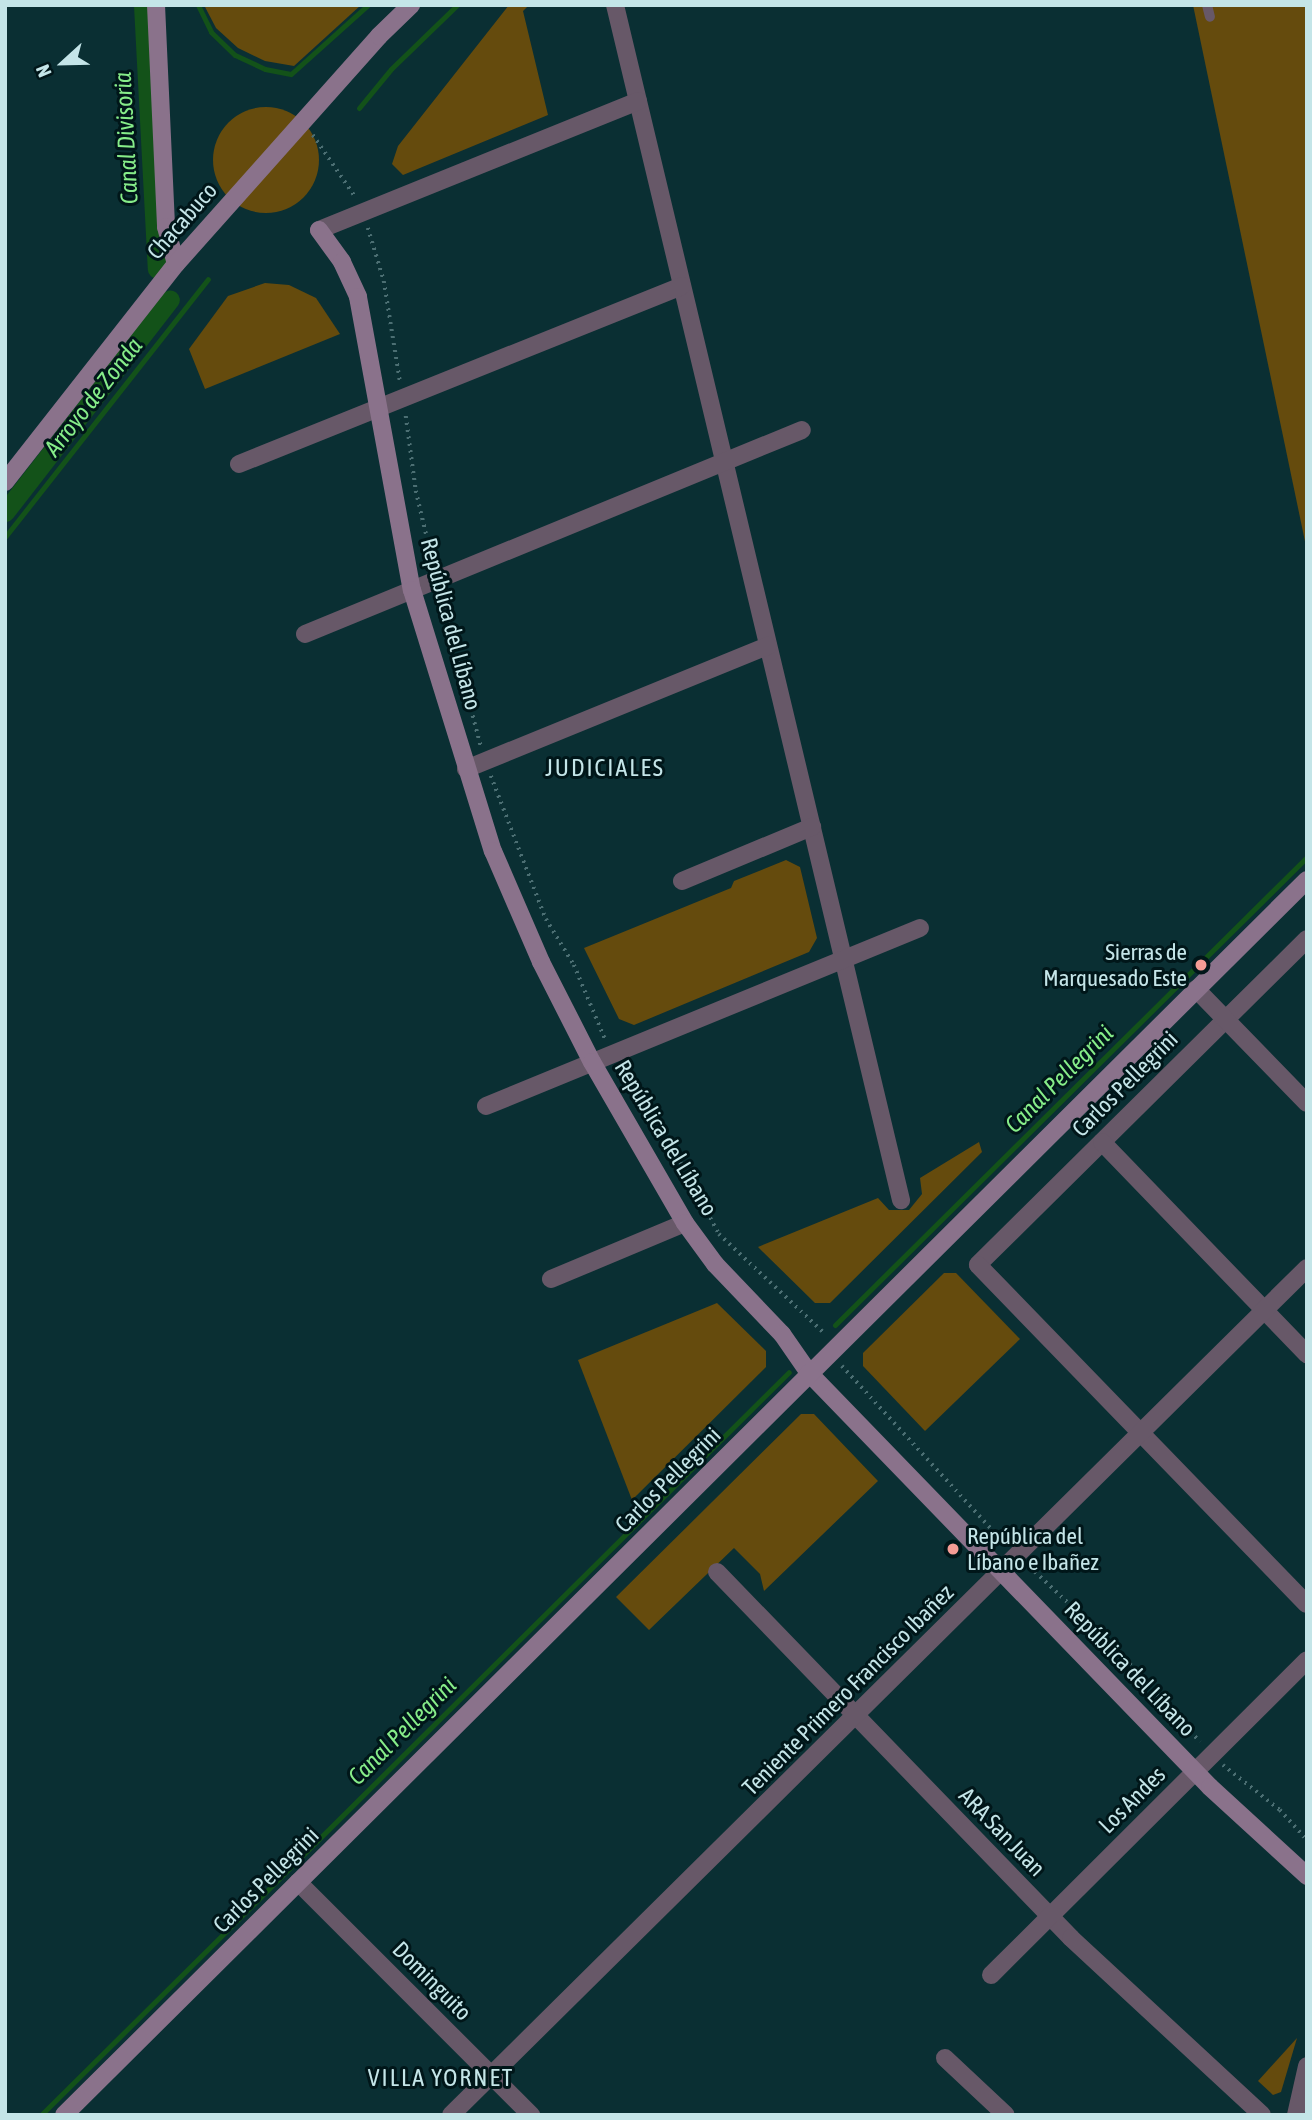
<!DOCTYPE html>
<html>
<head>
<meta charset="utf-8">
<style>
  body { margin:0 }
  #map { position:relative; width:1312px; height:2120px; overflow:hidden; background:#0a2f33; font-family:"Asap Condensed",sans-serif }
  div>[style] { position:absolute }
  .green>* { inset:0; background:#654b0d }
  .round { border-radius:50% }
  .stream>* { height:5px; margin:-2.5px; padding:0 2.5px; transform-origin:2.5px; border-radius:2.5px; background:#135219 }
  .canal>* { height:19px; margin:-9.5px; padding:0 9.5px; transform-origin:9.5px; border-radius:9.5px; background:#135219 }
  .path>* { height:3.5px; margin-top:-1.75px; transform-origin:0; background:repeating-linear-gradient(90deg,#4c6f73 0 2px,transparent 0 7px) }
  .lane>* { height:10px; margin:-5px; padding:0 5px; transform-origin:5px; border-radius:5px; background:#675868 }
  .street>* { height:18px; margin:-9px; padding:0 9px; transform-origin:9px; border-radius:9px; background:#675868 }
  .secondary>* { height:18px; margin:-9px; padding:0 9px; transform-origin:9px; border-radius:9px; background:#8a728b }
  .dots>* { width:19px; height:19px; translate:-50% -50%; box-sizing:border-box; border:4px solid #001619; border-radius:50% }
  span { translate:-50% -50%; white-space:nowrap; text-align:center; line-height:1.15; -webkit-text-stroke:6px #001619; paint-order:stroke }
  .street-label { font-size:23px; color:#c4e5e8 }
  .poi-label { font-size:23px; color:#c4e5e8 }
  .right { translate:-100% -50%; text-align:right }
  .left { translate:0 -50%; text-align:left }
  .water-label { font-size:24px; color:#86ed89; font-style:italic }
  .neighbourhood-label { font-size:24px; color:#c4e5e8; letter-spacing:2px }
  .frame { position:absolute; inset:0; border:7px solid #c4e5e8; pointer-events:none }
  .north { position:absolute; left:28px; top:28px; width:70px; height:70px; -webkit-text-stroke:5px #001619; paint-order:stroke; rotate:248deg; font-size:19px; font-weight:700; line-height:28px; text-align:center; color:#c4e5e8 }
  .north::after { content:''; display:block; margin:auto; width:24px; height:32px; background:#c4e5e8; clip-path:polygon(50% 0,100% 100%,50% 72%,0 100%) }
</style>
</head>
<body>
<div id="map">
  <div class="green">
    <i style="clip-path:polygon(204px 5px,361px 5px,294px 66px,265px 61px,238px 48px,216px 28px)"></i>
    <i style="clip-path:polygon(509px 5px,529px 5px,523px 11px,548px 115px,403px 175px,392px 164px,398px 146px)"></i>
    <i style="clip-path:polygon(1193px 5px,1307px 5px,1307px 551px)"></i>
    <i class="round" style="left:213px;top:107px;width:106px;height:106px"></i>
    <i style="clip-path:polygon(265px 283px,289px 285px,316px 298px,340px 334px,205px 389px,189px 349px,228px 296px)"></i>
    <i style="clip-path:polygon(786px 860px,800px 867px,817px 938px,809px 952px,634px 1025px,619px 1019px,584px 948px,731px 888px,734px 881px)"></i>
    <i style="clip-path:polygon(979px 1142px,982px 1152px,830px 1303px,815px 1303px,758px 1247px,878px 1198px,889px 1210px,909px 1210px,922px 1194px,920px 1178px)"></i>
    <i style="clip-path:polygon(944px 1273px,956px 1273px,1020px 1339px,925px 1431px,863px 1366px,863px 1353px)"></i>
    <i style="clip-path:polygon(717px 1303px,766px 1351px,766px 1367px,632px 1500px,578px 1360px)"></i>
    <i style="clip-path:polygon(801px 1414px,814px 1414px,878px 1481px,764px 1591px,760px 1574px,734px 1548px,649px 1630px,616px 1597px)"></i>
    <i style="clip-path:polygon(1297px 2038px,1281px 2092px,1273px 2095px,1258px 2081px)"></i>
  </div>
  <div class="stream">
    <i style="left:198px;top:5px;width:30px;rotate:64deg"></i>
    <i style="left:211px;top:32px;width:33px;rotate:44deg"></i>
    <i style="left:235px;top:55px;width:33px;rotate:25deg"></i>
    <i style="left:265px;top:69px;width:26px;rotate:11deg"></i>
    <i style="left:291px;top:74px;width:103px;rotate:-41.9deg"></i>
    <i style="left:359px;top:108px;width:50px;rotate:-50.6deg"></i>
    <i style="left:391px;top:69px;width:92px;rotate:-44.1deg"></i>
    <i style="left:5px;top:537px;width:328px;rotate:-51.8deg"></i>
    <i style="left:835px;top:1325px;width:665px;rotate:-44.76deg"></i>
    <i style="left:41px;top:2115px;width:1054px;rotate:-44.81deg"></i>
  </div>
  <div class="canal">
    <i style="left:143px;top:5px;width:264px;rotate:87deg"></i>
    <i style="left:5px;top:512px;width:269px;rotate:-52.2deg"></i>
  </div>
  <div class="path">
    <i style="left:313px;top:135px;width:76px;rotate:55.7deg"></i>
    <i style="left:368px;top:228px;width:55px;rotate:73.2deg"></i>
    <i style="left:384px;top:281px;width:101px;rotate:80.9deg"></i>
    <i style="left:406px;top:416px;width:76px;rotate:82.4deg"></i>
    <i style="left:416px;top:491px;width:74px;rotate:76.7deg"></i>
    <i style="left:441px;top:594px;width:157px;rotate:75.3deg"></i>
    <i style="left:491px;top:776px;width:153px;rotate:69deg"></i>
    <i style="left:546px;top:919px;width:54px;rotate:58.7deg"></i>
    <i style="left:574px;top:965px;width:82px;rotate:67.2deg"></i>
    <i style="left:621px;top:1069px;width:97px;rotate:56.8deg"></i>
    <i style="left:674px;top:1150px;width:95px;rotate:61.8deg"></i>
    <i style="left:719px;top:1234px;width:146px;rotate:43.3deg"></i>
    <i style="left:842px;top:1366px;width:240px;rotate:47.5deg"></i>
    <i style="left:1030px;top:1567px;width:111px;rotate:43.2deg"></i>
    <i style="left:1111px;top:1643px;width:133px;rotate:48deg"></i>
    <i style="left:1223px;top:1765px;width:73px;rotate:38.3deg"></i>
    <i style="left:1280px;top:1810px;width:40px;rotate:48deg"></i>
  </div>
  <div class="lane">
    <i style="left:1207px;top:5px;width:12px;rotate:76deg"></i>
  </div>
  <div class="street">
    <i style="left:615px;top:5px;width:1229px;rotate:76.54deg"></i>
    <i style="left:319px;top:230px;width:344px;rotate:-22deg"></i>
    <i style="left:239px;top:464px;width:477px;rotate:-21.9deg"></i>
    <i style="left:305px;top:634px;width:537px;rotate:-22.32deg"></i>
    <i style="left:466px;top:769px;width:326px;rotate:-22.2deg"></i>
    <i style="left:682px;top:881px;width:141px;rotate:-22.6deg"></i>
    <i style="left:1307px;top:939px;width:463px;rotate:135.3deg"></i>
    <i style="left:978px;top:1265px;width:472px;rotate:45.9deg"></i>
    <i style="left:1196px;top:989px;width:159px;rotate:45.8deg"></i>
    <i style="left:486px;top:1106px;width:469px;rotate:-22.3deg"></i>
    <i style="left:1102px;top:1142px;width:295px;rotate:46deg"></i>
    <i style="left:551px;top:1279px;width:145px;rotate:-22.7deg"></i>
    <i style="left:717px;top:1572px;width:509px;rotate:45.95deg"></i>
    <i style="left:1071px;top:1938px;width:260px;rotate:42.8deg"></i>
    <i style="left:298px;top:1882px;width:330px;rotate:45deg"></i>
    <i style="left:991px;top:1975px;width:446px;rotate:-44.9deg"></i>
    <i style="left:945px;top:2058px;width:83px;rotate:43.1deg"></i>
    <i style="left:451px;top:2115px;width:1204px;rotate:-44.7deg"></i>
    <i style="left:1296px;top:2115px;width:50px;rotate:-77.3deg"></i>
  </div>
  <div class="secondary">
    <i style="left:156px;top:5px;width:222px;rotate:87.4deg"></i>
    <i style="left:166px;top:227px;width:38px;rotate:75deg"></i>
    <i style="left:319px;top:230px;width:39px;rotate:54deg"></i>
    <i style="left:342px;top:262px;width:38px;rotate:65deg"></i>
    <i style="left:358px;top:297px;width:298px;rotate:79.6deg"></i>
    <i style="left:412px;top:590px;width:273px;rotate:72.8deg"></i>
    <i style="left:493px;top:851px;width:121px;rotate:66.6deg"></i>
    <i style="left:541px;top:962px;width:112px;rotate:63deg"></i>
    <i style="left:592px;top:1062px;width:186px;rotate:60deg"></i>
    <i style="left:685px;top:1223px;width:51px;rotate:53.8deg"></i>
    <i style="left:715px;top:1264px;width:97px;rotate:46.3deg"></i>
    <i style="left:782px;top:1334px;width:47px;rotate:55.3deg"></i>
    <i style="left:809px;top:1373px;width:576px;rotate:45.91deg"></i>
    <i style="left:1210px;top:1787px;width:132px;rotate:42.5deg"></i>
    <i style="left:5px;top:482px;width:277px;rotate:-51.9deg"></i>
    <i style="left:176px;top:264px;width:305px;rotate:-48.3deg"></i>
    <i style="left:379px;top:36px;width:45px;rotate:-44.1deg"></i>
    <i style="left:64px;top:2115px;width:1752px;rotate:-44.82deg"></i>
  </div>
  <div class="dots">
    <i style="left:1201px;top:965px;background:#f59c95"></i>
    <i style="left:953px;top:1549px;background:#f59c95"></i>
  </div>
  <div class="street-label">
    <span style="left:182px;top:221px;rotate:-49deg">Chacabuco</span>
    <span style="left:451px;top:624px;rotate:75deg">República del Líbano</span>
    <span style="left:1125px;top:1084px;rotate:-45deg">Carlos Pellegrini</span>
    <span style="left:666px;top:1138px;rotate:59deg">República del Líbano</span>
    <span style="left:668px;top:1480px;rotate:-45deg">Carlos Pellegrini</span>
    <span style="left:1130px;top:1669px;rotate:46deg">República del Líbano</span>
    <span style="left:848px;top:1690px;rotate:-45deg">Teniente Primero Francisco Ibañez</span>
    <span style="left:1132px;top:1800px;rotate:-45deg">Los Andes</span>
    <span style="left:1002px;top:1832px;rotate:46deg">ARA San Juan</span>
    <span style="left:266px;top:1880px;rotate:-45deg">Carlos Pellegrini</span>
    <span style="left:432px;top:1981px;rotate:45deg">Dominguito</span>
  </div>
  <div class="poi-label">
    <span class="right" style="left:1187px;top:965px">Sierras de<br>Marquesado Este</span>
    <span class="left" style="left:967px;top:1549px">República del<br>Líbano e Ibañez</span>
  </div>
  <div class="water-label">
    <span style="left:126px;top:138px;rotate:-93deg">Canal Divisoria</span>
    <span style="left:93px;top:397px;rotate:-52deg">Arroyo de Zonda</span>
    <span style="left:1059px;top:1079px;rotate:-45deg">Canal Pellegrini</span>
    <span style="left:402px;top:1731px;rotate:-45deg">Canal Pellegrini</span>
  </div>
  <div class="neighbourhood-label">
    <span style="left:605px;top:768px">JUDICIALES</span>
    <span style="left:441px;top:2078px">VILLA YORNET</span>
  </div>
  <div class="frame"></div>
  <div class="north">N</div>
</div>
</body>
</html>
